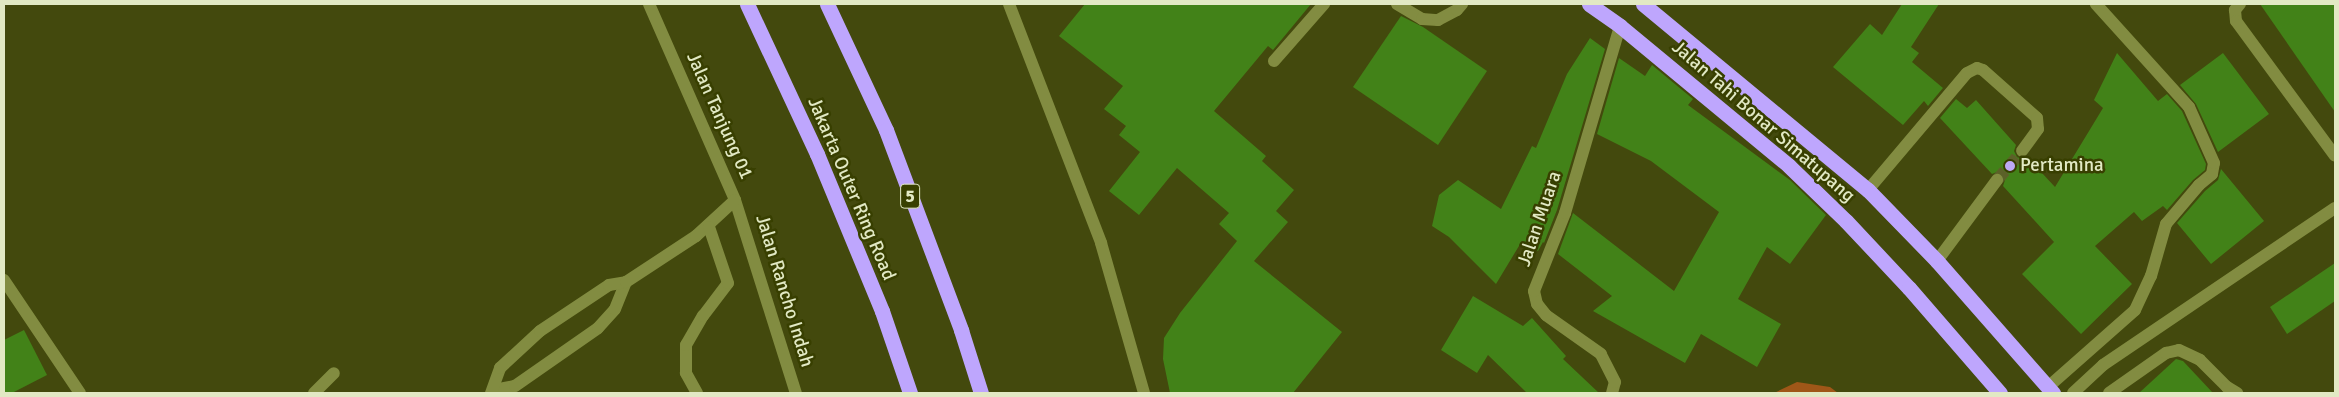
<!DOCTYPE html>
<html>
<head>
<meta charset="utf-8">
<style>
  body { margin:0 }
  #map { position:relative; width:2339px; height:397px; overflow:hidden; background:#43490d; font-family:Signika,sans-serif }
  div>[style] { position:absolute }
  .green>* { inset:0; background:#9f5718 }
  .building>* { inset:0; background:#428218 }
  .minor-tunnel>* { height:12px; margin-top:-6px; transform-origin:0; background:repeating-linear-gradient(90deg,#5b6128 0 12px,transparent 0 18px) }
  .minor>* { height:12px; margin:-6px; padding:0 6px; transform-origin:6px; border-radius:6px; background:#828c41 }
  .highway>* { height:15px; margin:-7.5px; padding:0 7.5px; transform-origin:7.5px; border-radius:7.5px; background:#bea6fd }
  .dots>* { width:14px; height:14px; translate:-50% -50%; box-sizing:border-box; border:2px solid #383f00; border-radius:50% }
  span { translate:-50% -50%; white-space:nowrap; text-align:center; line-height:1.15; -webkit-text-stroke:5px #383f00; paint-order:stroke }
  .shield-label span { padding:1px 4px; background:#383f00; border:1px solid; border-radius:4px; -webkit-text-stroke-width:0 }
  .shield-label { font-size:18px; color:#e2e9c4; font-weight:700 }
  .street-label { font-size:19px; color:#e2e9c4 }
  .poi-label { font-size:19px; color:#e2e9c4 }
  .left { translate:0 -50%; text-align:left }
  .frame { position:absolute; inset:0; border:5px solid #e2e9c4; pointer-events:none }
</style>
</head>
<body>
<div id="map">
  <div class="green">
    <i style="clip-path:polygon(1797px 382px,1830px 387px,1838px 393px,1774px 393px)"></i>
  </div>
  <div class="building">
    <i style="clip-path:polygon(1085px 4px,1311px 4px,1273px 50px,1268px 46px,1214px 111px,1266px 156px,1262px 161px,1294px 190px,1276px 211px,1288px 222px,1254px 261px,1342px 332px,1293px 393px,1170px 393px,1163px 359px,1164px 338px,1180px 313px,1237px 241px,1219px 224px,1229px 213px,1177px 168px,1139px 215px,1109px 191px,1140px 152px,1119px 135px,1126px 126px,1104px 109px,1123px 86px,1059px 36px)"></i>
    <i style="clip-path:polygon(1902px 4px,1939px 4px,1911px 47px,1919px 53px,1912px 62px,1943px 88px,1928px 106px,1924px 101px,1903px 125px,1833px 67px,1870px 24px,1882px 35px)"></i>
    <i style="clip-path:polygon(2260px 4px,2335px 4px,2335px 112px)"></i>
    <i style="clip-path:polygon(1401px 16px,1423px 27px,1487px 71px,1438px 145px,1353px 87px)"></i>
    <i style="clip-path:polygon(1590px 38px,1605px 49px,1557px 210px,1544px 243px,1543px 242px,1538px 251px,1522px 241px,1496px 284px,1449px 237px,1432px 226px,1439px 195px,1458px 180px,1501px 209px,1532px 146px,1536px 148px,1567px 74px)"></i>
    <i style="clip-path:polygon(2117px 53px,2158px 101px,2167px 94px,2182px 111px,2206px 164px,2205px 170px,2193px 180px,2167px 210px,2163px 206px,2142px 221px,2134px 212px,2095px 246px,2132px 284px,2081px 334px,2022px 274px,2054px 242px,2003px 186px,2005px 180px,2002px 174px,1997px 172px,1992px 174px,1940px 118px,1956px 99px,1967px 108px,1976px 100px,2016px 145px,2014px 151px,2017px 157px,2022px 159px,2027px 157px,2055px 187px,2103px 108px,2094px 100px)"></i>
    <i style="clip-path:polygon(2223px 53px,2269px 114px,2218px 152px,2196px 104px,2180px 85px)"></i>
    <i style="clip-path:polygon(1619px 58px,1645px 76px,1652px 65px,1693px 99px,1688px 105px,1790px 180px,1826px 215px,1790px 264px,1767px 247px,1738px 299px,1781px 324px,1757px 367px,1701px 334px,1685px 363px,1593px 311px,1612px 296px,1558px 254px,1573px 213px,1674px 291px,1719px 212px,1651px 161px,1597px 134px)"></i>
    <i style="clip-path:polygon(2221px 169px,2264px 221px,2211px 264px,2177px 223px,2205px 191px,2218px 180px)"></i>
    <i style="clip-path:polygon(2335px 263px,2335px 301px,2287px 334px,2270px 307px)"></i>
    <i style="clip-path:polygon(1473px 296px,1523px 326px,1532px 318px,1566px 356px,1563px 359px,1599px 393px,1527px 393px,1488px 355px,1477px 373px,1441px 350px)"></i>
    <i style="clip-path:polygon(24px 330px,47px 375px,12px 393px,4px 393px,4px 340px)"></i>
    <i style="clip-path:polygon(2176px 359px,2183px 361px,2213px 393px,2139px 393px)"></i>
  </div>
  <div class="minor-tunnel">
    <i style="left:1997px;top:180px;width:38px;rotate:-49deg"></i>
  </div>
  <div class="minor">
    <i style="left:649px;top:4px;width:214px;rotate:66.3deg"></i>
    <i style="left:735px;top:200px;width:202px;rotate:72.5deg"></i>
    <i style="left:1009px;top:4px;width:256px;rotate:68.9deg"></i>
    <i style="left:1101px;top:243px;width:156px;rotate:74deg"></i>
    <i style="left:1397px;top:4px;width:29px;rotate:31deg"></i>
    <i style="left:1422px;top:19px;width:16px;rotate:4deg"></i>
    <i style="left:1438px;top:20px;width:21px;rotate:-28deg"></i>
    <i style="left:1457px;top:10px;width:8px;rotate:-50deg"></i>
    <i style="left:2240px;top:4px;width:8px;rotate:130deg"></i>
    <i style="left:2235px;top:10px;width:11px;rotate:85deg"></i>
    <i style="left:2236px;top:21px;width:167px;rotate:53.7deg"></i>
    <i style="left:1274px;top:61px;width:76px;rotate:-48.7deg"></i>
    <i style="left:1868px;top:190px;width:153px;rotate:-49.8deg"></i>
    <i style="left:1967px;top:73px;width:11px;rotate:-27deg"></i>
    <i style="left:1977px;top:68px;width:6px;rotate:18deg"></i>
    <i style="left:1983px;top:70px;width:72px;rotate:41.6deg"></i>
    <i style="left:2037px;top:118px;width:11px;rotate:85deg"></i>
    <i style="left:2038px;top:129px;width:27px;rotate:126deg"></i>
    <i style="left:1937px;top:261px;width:101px;rotate:-53.5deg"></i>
    <i style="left:4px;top:280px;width:136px;rotate:56.1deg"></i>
    <i style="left:2048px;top:387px;width:116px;rotate:-41.5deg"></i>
    <i style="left:2135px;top:310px;width:38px;rotate:-65deg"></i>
    <i style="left:2151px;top:276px;width:54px;rotate:-73.9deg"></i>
    <i style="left:2166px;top:224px;width:51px;rotate:-49.8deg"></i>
    <i style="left:2199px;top:185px;width:17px;rotate:-40deg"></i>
    <i style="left:2212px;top:174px;width:11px;rotate:-80deg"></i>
    <i style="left:2214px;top:163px;width:61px;rotate:-114.1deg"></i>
    <i style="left:2189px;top:107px;width:139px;rotate:-132.1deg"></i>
    <i style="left:494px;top:390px;width:21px;rotate:-11deg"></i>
    <i style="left:515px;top:386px;width:101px;rotate:-34.9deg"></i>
    <i style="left:598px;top:328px;width:25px;rotate:-48deg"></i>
    <i style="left:615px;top:309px;width:29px;rotate:-68deg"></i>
    <i style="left:314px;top:393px;width:28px;rotate:-45deg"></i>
    <i style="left:491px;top:393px;width:27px;rotate:-70deg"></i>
    <i style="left:500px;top:368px;width:54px;rotate:-42.8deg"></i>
    <i style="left:540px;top:331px;width:83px;rotate:-33.7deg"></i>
    <i style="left:609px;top:285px;width:17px;rotate:-10deg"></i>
    <i style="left:626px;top:282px;width:84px;rotate:-33.3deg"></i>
    <i style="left:696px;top:236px;width:53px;rotate:-42.7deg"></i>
    <i style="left:697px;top:393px;width:23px;rotate:-119deg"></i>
    <i style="left:686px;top:373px;width:28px;rotate:-90deg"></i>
    <i style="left:686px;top:345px;width:34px;rotate:-60deg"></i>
    <i style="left:703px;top:316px;width:41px;rotate:-52.9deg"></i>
    <i style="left:728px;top:283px;width:59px;rotate:-108.7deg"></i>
    <i style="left:1612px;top:393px;width:11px;rotate:-75deg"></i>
    <i style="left:1615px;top:382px;width:31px;rotate:-117deg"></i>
    <i style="left:1601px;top:354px;width:67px;rotate:-144.7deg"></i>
    <i style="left:1546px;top:315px;width:14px;rotate:-129deg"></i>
    <i style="left:1537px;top:304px;width:13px;rotate:-103deg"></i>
    <i style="left:1534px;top:291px;width:84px;rotate:-68.3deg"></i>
    <i style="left:1565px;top:213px;width:195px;rotate:-73.6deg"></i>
    <i style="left:2073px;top:393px;width:41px;rotate:-43deg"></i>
    <i style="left:2103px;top:365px;width:280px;rotate:-34.1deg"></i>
    <i style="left:2109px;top:393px;width:70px;rotate:-35.1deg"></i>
    <i style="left:2166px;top:353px;width:13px;rotate:-13deg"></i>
    <i style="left:2179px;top:350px;width:23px;rotate:25deg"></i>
    <i style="left:2200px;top:360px;width:38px;rotate:45deg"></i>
    <i style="left:2227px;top:387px;width:12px;rotate:31deg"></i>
  </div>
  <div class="highway">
    <i style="left:747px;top:4px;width:166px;rotate:65deg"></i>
    <i style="left:817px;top:154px;width:170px;rotate:67.5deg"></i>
    <i style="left:882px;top:311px;width:87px;rotate:71.1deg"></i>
    <i style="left:827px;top:4px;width:139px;rotate:64.9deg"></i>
    <i style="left:886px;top:130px;width:214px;rotate:69.4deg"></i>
    <i style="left:961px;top:330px;width:66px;rotate:72.4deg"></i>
    <i style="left:1589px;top:4px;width:38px;rotate:35deg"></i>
    <i style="left:1620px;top:26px;width:219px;rotate:39.6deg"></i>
    <i style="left:1789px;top:166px;width:79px;rotate:44deg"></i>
    <i style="left:1846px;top:221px;width:92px;rotate:46.8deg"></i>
    <i style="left:1909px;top:288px;width:139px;rotate:49.1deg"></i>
    <i style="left:1643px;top:4px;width:292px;rotate:39.6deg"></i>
    <i style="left:1868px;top:190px;width:99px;rotate:45.8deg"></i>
    <i style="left:1937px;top:261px;width:176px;rotate:48.7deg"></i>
  </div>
  <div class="dots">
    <i style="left:2010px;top:166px;background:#bda9f5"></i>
  </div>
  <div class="shield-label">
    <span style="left:910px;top:196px">5</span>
  </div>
  <div class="street-label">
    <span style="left:719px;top:116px;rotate:66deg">Jalan Tanjung 01</span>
    <span style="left:1763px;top:122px;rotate:41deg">Jalan Tahi Bonar Simatupang</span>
    <span style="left:851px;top:189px;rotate:67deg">Jakarta Outer Ring Road</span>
    <span style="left:1540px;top:219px;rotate:-71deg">Jalan Muara</span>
    <span style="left:784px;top:291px;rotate:73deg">Jalan Rancho Indah</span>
  </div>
  <div class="poi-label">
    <span class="left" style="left:2020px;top:166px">Pertamina</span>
  </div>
  <div class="frame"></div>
</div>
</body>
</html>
